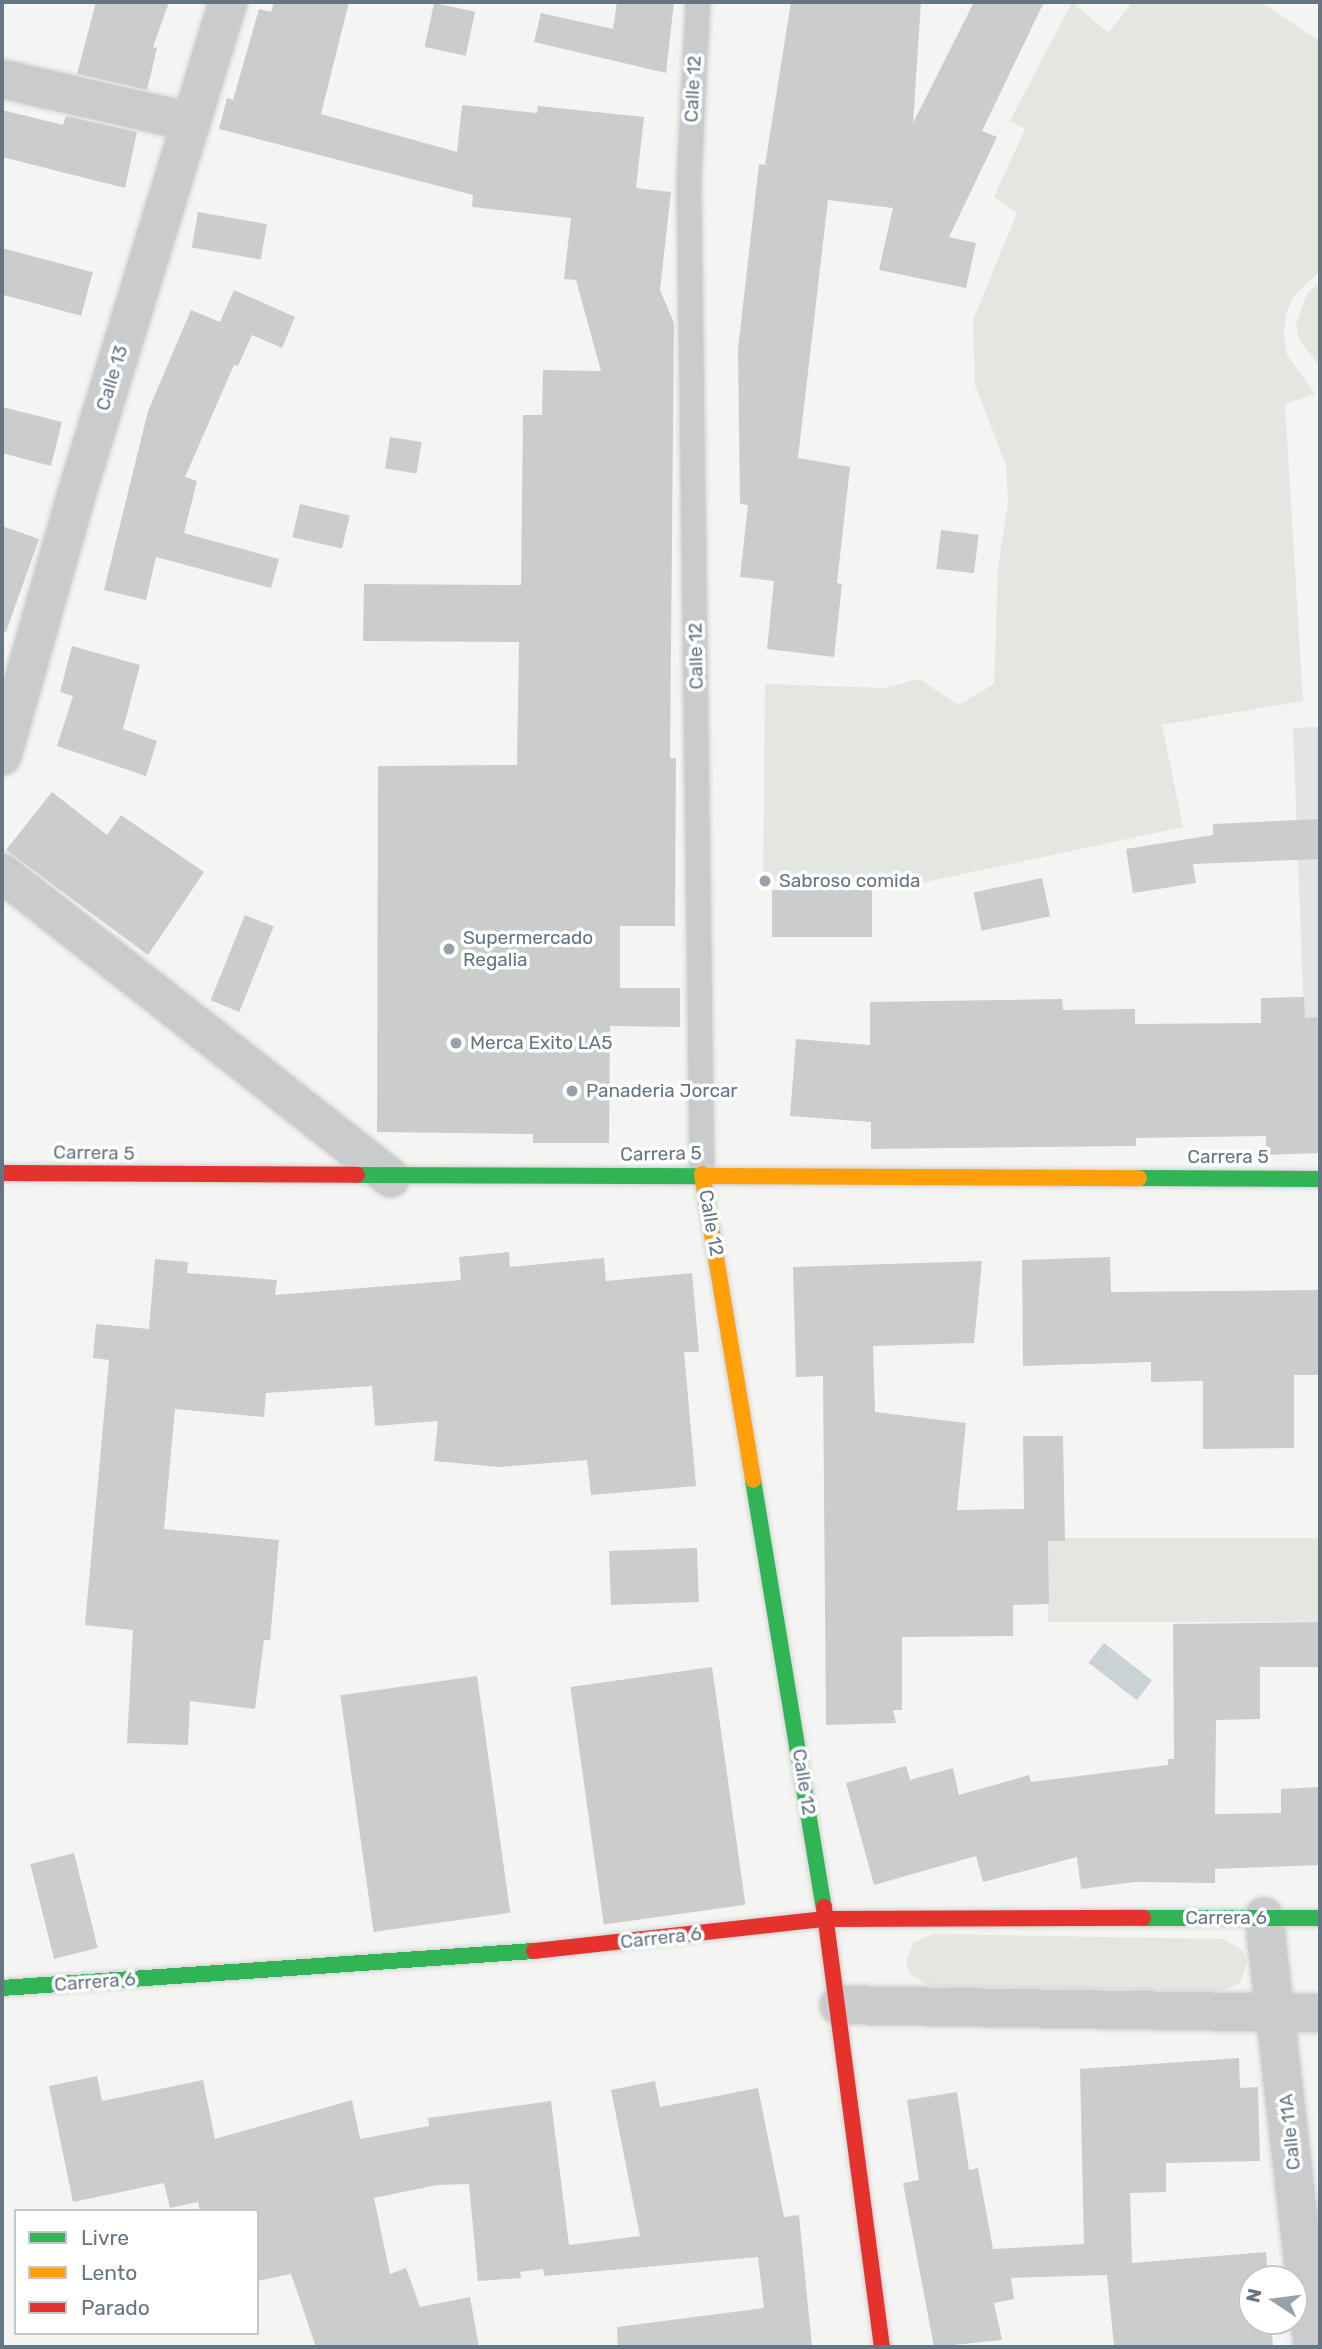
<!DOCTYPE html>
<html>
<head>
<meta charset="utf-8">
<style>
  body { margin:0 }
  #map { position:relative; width:1322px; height:2349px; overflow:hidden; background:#f4f4f3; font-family:Rubik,sans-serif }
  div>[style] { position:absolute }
  .built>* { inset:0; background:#e3e4e4 }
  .green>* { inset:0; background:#e4e7e1; transform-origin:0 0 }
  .water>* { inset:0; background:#c9d2d4; transform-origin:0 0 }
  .building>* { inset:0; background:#cbcdcd; transform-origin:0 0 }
  .roads { filter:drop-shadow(0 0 2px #d0d1d1) drop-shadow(0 0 2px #d0d1d1) }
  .lane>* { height:24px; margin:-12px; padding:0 12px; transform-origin:12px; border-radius:12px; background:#cacbcc }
  .street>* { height:38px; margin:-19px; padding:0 19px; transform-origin:19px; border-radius:19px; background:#cacbcc }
  .fast>* { height:16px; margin:-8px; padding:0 8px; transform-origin:8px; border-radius:8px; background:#30b455 }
  .slow>* { height:16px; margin:-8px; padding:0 8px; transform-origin:8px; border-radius:8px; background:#ff9f0a }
  .jam>* { height:16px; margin:-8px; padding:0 8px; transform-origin:8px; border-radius:8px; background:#e5322d }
  .dots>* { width:19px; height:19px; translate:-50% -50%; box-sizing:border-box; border:4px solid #fff; border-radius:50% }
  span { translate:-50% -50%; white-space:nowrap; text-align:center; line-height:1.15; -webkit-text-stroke:7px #fff; paint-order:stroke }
  .street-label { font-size:19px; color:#657582 }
  .poi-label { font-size:19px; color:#657582 }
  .left { translate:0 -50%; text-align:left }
  .frame { position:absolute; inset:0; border:4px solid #657582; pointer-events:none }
  .legend { position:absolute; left:14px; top:2209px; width:245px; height:126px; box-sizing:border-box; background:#fff; border:2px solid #c1c8cd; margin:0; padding:9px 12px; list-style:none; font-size:21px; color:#657582 }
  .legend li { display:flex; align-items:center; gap:14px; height:35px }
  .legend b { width:35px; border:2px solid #c1c8cd }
  .north { position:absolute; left:1238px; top:2265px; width:70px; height:70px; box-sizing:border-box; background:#fff; border:2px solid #c1c8cd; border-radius:50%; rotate:283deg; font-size:19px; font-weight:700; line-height:28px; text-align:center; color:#657582 }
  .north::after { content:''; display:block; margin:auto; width:24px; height:32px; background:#97a1aa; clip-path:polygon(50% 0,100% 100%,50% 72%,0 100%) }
</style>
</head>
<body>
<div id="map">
  <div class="built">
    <i style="clip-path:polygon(1320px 727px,1320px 1153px,1309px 1153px,1293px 728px)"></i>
  </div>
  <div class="green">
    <i style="clip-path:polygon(1072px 2px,1108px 33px,1133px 2px,1260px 2px,1320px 41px,1320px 271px,1294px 296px,1286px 313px,1284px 334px,1287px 355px,1315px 394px,1285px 404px,1303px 701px,1162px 725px,1183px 827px,883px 891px,880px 880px,763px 881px,765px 684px,884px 688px,919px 679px,958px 705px,994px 684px,998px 567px,1008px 503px,1006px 465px,975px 385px,973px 320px,1017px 213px,994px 197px,1025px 129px,1010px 121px)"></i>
    <i style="clip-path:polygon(1320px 282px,1320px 367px,1299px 340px,1296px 324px,1307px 294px)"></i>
    <i style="left:1320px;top:1538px;width:84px;height:272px;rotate:90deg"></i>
    <i style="clip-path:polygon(935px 1934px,1224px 1939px,1243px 1951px,1247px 1962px,1240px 1984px,1219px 1991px,929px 1986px,910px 1974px,906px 1963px,913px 1942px)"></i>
  </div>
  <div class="water">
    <i style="left:1104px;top:1643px;width:61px;height:25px;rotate:38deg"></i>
  </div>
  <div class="building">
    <i style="clip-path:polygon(96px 2px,169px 2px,153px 47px,157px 48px,147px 90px,77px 74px)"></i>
    <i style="clip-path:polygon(274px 2px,349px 2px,321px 114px,457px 152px,462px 105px,537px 113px,538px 106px,644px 117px,636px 188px,671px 192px,660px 290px,674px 323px,670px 758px,676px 758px,675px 926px,620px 926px,620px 988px,680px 988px,680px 1027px,610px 1026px,609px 1143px,533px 1143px,533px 1134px,377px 1132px,378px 766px,517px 765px,519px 642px,363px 641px,364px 584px,521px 585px,523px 415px,542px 415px,543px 370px,601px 371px,576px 280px,564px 279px,571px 218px,472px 207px,473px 195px,219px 129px,227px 98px,233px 100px,259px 9px,271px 12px)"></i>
    <i style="clip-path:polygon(617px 2px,674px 2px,666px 73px,534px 42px,541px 13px,613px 29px)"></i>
    <i style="clip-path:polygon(791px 2px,921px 2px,913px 123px,974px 2px,1044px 2px,982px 131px,997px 137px,949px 237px,976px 243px,966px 288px,879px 270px,893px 208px,828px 200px,798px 458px,850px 467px,837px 583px,842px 584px,834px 657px,767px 649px,774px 581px,740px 577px,748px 505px,740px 504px,738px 349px,759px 164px,765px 165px)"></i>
    <i style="left:434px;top:3px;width:42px;height:45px;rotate:12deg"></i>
    <i style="clip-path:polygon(2px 110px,63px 125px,66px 116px,137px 132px,125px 188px,2px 157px)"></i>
    <i style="left:198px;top:212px;width:70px;height:36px;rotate:10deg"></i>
    <i style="left:2px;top:248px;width:94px;height:45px;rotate:15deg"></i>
    <i style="clip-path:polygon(234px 290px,295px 317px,282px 348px,252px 335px,238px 366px,234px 365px,185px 477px,197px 481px,184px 533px,279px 559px,271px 588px,156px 557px,146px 600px,104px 590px,148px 411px,191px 310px,220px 322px)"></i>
    <i style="clip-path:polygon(2px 407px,62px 422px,51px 466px,2px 453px)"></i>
    <i style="left:390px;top:437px;width:32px;height:32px;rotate:9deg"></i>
    <i style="left:300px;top:504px;width:51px;height:34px;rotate:13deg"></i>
    <i style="clip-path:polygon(2px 526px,39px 539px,6px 632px,2px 631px)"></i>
    <i style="left:941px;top:530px;width:38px;height:39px;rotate:7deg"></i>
    <i style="clip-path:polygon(72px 646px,140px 665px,123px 729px,157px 741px,146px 776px,57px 746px,73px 696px,60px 692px)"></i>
    <i style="clip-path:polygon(52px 792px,107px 835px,121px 815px,204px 872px,148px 955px,6px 850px)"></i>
    <i style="clip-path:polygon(1320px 819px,1320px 859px,1193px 864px,1196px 883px,1133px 893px,1126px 849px,1213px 835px,1213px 824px)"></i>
    <i style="left:1042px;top:878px;width:39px;height:70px;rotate:78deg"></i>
    <i style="left:872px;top:890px;width:47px;height:100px;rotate:90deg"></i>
    <i style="left:245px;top:915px;width:31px;height:92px;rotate:22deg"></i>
    <i style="clip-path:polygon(1304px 997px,1305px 1018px,1320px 1017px,1320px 1153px,1266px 1155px,1266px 1136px,1136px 1138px,1136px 1146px,871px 1149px,871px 1122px,790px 1116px,796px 1039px,870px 1045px,870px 1002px,1062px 999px,1063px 1010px,1135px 1009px,1135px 1024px,1261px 1023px,1261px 998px)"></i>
    <i style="clip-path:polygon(509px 1252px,510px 1267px,604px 1258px,606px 1281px,692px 1273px,699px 1352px,684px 1352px,696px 1486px,591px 1495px,587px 1460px,499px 1467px,434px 1461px,438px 1421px,375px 1426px,372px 1386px,266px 1393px,264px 1417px,175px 1409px,164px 1529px,279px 1540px,270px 1640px,264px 1640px,255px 1709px,190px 1701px,188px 1745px,127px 1743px,133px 1630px,85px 1625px,109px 1360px,93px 1358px,96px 1324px,149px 1329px,155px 1259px,188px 1262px,187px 1273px,277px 1280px,275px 1295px,461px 1280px,459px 1257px)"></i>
    <i style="clip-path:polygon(1110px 1257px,1111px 1292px,1320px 1290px,1320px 1375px,1294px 1375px,1294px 1448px,1203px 1449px,1203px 1381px,1151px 1382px,1151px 1362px,1023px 1366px,1022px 1260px)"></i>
    <i style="clip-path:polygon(982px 1261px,974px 1343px,873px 1346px,875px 1412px,966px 1423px,957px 1510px,1024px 1509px,1023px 1436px,1063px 1436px,1065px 1541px,1048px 1541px,1049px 1604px,1013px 1605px,1013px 1636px,902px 1637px,902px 1710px,893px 1710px,896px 1723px,826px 1725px,823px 1376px,796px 1377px,793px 1267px)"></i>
    <i style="left:697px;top:1548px;width:54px;height:88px;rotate:88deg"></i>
    <i style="clip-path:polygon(1320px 1622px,1320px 1667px,1260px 1667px,1260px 1719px,1216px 1720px,1215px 1814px,1281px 1813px,1281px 1789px,1320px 1787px,1320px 1865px,1215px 1869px,1215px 1883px,1135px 1882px,1081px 1889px,1077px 1857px,983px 1882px,976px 1856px,874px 1885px,846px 1783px,906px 1766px,910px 1780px,953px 1768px,959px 1795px,1029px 1775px,1031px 1782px,1168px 1765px,1168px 1759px,1174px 1759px,1173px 1624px)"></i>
    <i style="left:712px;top:1667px;width:240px;height:143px;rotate:82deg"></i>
    <i style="left:477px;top:1676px;width:239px;height:138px;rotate:82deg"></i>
    <i style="left:74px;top:1853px;width:98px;height:45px;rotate:76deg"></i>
    <i style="clip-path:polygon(1239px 2058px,1240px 2088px,1258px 2087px,1260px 2161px,1166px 2163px,1166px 2192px,1130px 2193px,1132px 2263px,1266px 2252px,1268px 2279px,1252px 2279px,1252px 2321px,1271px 2321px,1273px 2347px,1114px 2347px,1107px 2275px,1011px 2278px,1014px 2299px,994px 2303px,1002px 2340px,934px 2347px,903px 2183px,919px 2180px,907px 2100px,957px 2092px,969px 2170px,978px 2168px,993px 2249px,1084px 2244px,1080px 2069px)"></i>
    <i style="clip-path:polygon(97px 2076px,102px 2101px,203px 2080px,215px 2139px,352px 2100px,360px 2139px,429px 2126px,428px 2118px,551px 2101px,569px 2245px,640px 2236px,611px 2090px,655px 2081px,660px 2107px,758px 2088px,784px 2217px,799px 2215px,812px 2347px,618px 2347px,617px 2327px,764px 2308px,758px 2257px,544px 2276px,543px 2269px,520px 2272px,521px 2278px,478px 2281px,469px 2184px,437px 2185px,374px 2198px,390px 2274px,406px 2268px,420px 2307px,470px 2297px,479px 2347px,316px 2347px,291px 2274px,257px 2281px,257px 2211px,200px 2211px,198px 2202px,170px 2208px,164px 2183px,73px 2202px,49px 2086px)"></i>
  </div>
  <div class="roads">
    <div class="lane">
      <i style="left:698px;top:2px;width:179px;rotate:92.9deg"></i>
      <i style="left:689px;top:181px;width:993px;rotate:89.25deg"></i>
    </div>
    <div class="street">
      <i style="left:2px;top:79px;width:194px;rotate:12.8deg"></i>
      <i style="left:2px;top:756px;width:270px;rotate:-74.1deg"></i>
      <i style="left:76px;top:496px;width:517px;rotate:-72.9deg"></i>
      <i style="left:2px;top:873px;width:494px;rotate:38.1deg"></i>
      <i style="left:1264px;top:1917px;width:433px;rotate:83.5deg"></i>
      <i style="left:839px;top:2005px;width:481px;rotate:1deg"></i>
    </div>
    <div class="fast">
      <i style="left:357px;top:1175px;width:351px;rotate:0.2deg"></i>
      <i style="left:1139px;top:1178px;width:181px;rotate:0.3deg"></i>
      <i style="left:753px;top:1480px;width:433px;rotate:80.6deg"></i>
      <i style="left:1143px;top:1918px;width:177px"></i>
      <i style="left:2px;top:1988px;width:533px;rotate:-3.98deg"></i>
    </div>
    <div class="slow">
      <i style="left:702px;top:1174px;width:310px;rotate:80.5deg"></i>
      <i style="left:708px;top:1176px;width:431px;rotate:0.3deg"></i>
    </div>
    <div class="jam">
      <i style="left:2px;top:1173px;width:355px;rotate:0.3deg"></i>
      <i style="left:824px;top:1907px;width:444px;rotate:82.5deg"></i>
      <i style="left:534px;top:1951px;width:294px;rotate:-6.3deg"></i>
      <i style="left:826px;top:1919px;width:317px;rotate:-0.2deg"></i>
    </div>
  </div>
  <div class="dots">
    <i style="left:765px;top:881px;background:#97a1aa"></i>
    <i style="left:449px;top:949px;background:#97a1aa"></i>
    <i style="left:456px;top:1043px;background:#97a1aa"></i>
    <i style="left:572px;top:1091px;background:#97a1aa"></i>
  </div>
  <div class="street-label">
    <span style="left:693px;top:89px;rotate:-87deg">Calle 12</span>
    <span style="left:112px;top:378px;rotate:-73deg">Calle 13</span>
    <span style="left:696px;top:656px;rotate:-91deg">Calle 12</span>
    <span style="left:94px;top:1153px;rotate:1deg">Carrera 5</span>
    <span style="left:661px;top:1154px;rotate:-1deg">Carrera 5</span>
    <span style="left:1228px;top:1157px">Carrera 5</span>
    <span style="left:711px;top:1223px;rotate:80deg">Calle 12</span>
    <span style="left:804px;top:1782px;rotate:81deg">Calle 12</span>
    <span style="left:1226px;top:1918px">Carrera 6</span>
    <span style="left:661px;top:1938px;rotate:-6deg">Carrera 6</span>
    <span style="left:95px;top:1982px;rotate:-4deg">Carrera 6</span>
    <span style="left:1290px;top:2132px;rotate:-96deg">Calle 11A</span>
  </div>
  <div class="poi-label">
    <span class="left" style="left:779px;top:881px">Sabroso comida</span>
    <span class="left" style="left:463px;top:949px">Supermercado<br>Regalia</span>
    <span class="left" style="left:470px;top:1043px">Merca Exito LA5</span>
    <span class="left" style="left:586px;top:1091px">Panaderia Jorcar</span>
  </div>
  <div class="frame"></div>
  <ul class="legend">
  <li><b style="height:9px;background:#30b455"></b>Livre</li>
  <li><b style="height:9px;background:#ff9f0a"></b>Lento</li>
  <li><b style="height:9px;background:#e5322d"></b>Parado</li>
  </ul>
  <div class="north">N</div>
</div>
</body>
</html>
